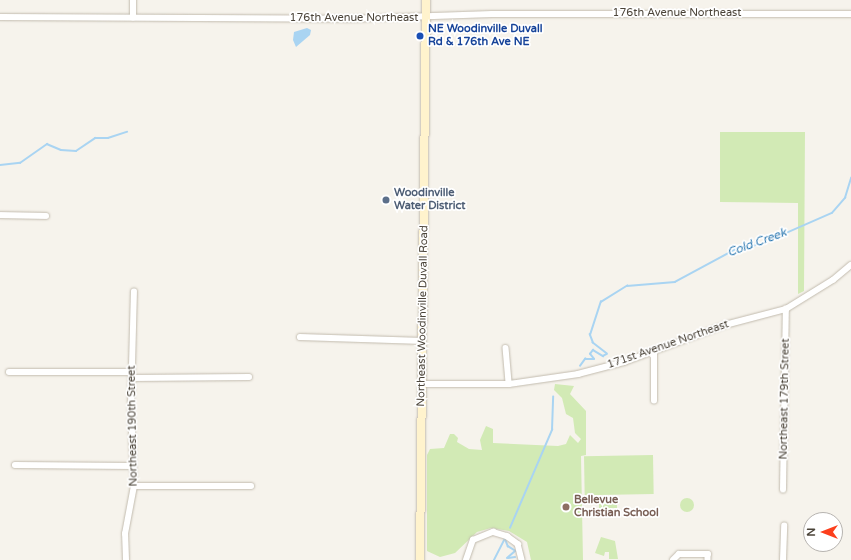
<!DOCTYPE html>
<html>
<head>
<meta charset="utf-8">
<style>
  body { margin:0 }
  #map { position:relative; width:851px; height:560px; overflow:hidden; background:#f6f3ec; font-family:"Varela Round",sans-serif }
  div>[style] { position:absolute }
  .green>* { inset:0; background:#d2eab5; transform-origin:0 0 }
  .round { border-radius:50% }
  .water>* { inset:0; background:#a9d4f2 }
  .stream>* { height:1.5px; margin:-0.75px; padding:0 0.75px; transform-origin:0.75px; border-radius:0.75px; background:#a9d4f2 }
  .roads { filter:drop-shadow(0 0 1px #c2bbae) drop-shadow(0 0 1px #c2bbae) }
  .street>* { height:5.5px; margin:-2.75px; padding:0 2.75px; transform-origin:2.75px; border-radius:2.75px; background:#fff }
  .secondary>* { height:8px; margin:-4px; padding:0 4px; transform-origin:4px; border-radius:4px; background:#fff3cd }
  .dots>* { width:11px; height:11px; translate:-50% -50%; box-sizing:border-box; border:2px solid #fff; border-radius:50% }
  span { translate:-50% -50%; white-space:nowrap; text-align:center; line-height:1.15; -webkit-text-stroke:3.5px #fff; paint-order:stroke }
  .street-label { font-size:11px; color:#4b4439 }
  .transit-label { font-size:11px; color:#164399; font-weight:700 }
  .left { translate:0 -50%; text-align:left }
  .service-label { font-size:11px; color:#4e5e75; font-weight:700 }
  .education-label { font-size:11px; color:#785e54; font-weight:700 }
  .water-label { font-size:12px; color:#2e7ab2; font-style:italic }
  .north { position:absolute; left:803px; top:512px; width:40px; height:40px; box-sizing:border-box; background:#fff; border:1px solid #b7b4b0; border-radius:50%; rotate:270deg; font-size:11px; font-weight:700; line-height:16px; text-align:center; color:#4b4439 }
  .north::after { content:''; display:block; margin:auto; width:14px; height:18px; background:#fc3f1d; clip-path:polygon(50% 0,100% 100%,50% 72%,0 100%) }
</style>
</head>
<body>
<div id="map">
  <div class="green">
    <i style="clip-path:polygon(720px 132px,805px 132px,804px 291px,798px 294px,798px 203px,720px 202px)"></i>
    <i style="clip-path:polygon(555px 384px,574px 386px,570px 394px,586px 411px,586px 455px,581px 456px,583px 560px,531px 560px,527px 542px,509px 531px,491px 528px,477px 532px,455px 553px,440px 557px,427px 551px,427px 455px,430px 449px,444px 448px,450px 434px,454px 434px,458px 438px,457px 442px,469px 449px,482px 450px,480px 440px,486px 426px,493px 429px,493px 443px,558px 446px,566px 444px,570px 435px,578px 443px,581px 439px,575px 433px,573px 418px,566px 414px,562px 398px,554px 390px)"></i>
    <i style="left:653px;top:455px;width:39px;height:69px;rotate:89deg"></i>
    <i style="left:599px;top:498px;width:18px;height:10px"></i>
    <i class="round" style="left:680px;top:498px;width:14px;height:14px"></i>
    <i style="clip-path:polygon(601px 537px,615px 541px,618px 559px,609px 559px,609px 552px,605px 552px,604px 556px,595px 553px)"></i>
  </div>
  <div class="water">
    <i style="clip-path:polygon(307px 28px,311px 30px,310px 35px,296px 47px,293px 40px,294px 32px)"></i>
  </div>
  <div class="stream">
    <i style="left:0;top:165px;width:20px;rotate:-6deg"></i>
    <i style="left:20px;top:163px;width:33px;rotate:-35deg"></i>
    <i style="left:47px;top:144px;width:15px;rotate:23deg"></i>
    <i style="left:61px;top:150px;width:15px;rotate:4deg"></i>
    <i style="left:76px;top:151px;width:23px;rotate:-34deg"></i>
    <i style="left:95px;top:138px;width:13px"></i>
    <i style="left:108px;top:138px;width:20px;rotate:-18deg"></i>
    <i style="left:580px;top:366px;width:9px;rotate:-54deg"></i>
    <i style="left:585px;top:359px;width:9px"></i>
    <i style="left:594px;top:359px;width:6px;rotate:-129deg"></i>
    <i style="left:590px;top:354px;width:5px;rotate:-53deg"></i>
    <i style="left:593px;top:350px;width:12px;rotate:31deg"></i>
    <i style="left:603px;top:356px;width:4px;rotate:-27deg"></i>
    <i style="left:607px;top:354px;width:18px;rotate:-142deg"></i>
    <i style="left:593px;top:343px;width:9px;rotate:-111deg"></i>
    <i style="left:590px;top:335px;width:35px;rotate:-72deg"></i>
    <i style="left:601px;top:302px;width:31px;rotate:-32deg"></i>
    <i style="left:627px;top:286px;width:48px;rotate:-4.8deg"></i>
    <i style="left:675px;top:282px;width:69px;rotate:-28.4deg"></i>
    <i style="left:736px;top:249px;width:25px;rotate:-11deg"></i>
    <i style="left:761px;top:244px;width:77px;rotate:-23.6deg"></i>
    <i style="left:832px;top:213px;width:20px;rotate:-49deg"></i>
    <i style="left:845px;top:198px;width:21px;rotate:-73deg"></i>
    <i style="left:510px;top:528px;width:107px;rotate:-66.8deg"></i>
    <i style="left:552px;top:430px;width:33px;rotate:-88deg"></i>
    <i style="left:505px;top:538px;width:9px;rotate:69deg"></i>
    <i style="left:508px;top:546px;width:9px;rotate:32deg"></i>
    <i style="left:516px;top:551px;width:11px;rotate:139deg"></i>
    <i style="left:508px;top:558px;width:7px;rotate:-8deg"></i>
    <i style="left:494px;top:560px;width:25px;rotate:-63deg"></i>
  </div>
  <div class="roads">
    <div class="street">
      <i style="left:0;top:17px;width:346px;rotate:0.3deg"></i>
      <i style="left:346px;top:19px;width:146px;rotate:-2deg"></i>
      <i style="left:492px;top:14px;width:359px"></i>
      <i style="left:133px;top:18px;width:18px;rotate:-90deg"></i>
      <i style="left:0;top:215px;width:46px;rotate:1.2deg"></i>
      <i style="left:300px;top:337px;width:123px;rotate:1.9deg"></i>
      <i style="left:506px;top:348px;width:36px;rotate:85deg"></i>
      <i style="left:9px;top:372px;width:123px"></i>
      <i style="left:132px;top:378px;width:117px;rotate:-0.5deg"></i>
      <i style="left:422px;top:384px;width:87px"></i>
      <i style="left:509px;top:384px;width:70px;rotate:-8.2deg"></i>
      <i style="left:578px;top:374px;width:48px;rotate:-14.6deg"></i>
      <i style="left:624px;top:362px;width:108px;rotate:-20.1deg"></i>
      <i style="left:725px;top:325px;width:63px;rotate:-14.7deg"></i>
      <i style="left:786px;top:309px;width:55px;rotate:-31.7deg"></i>
      <i style="left:833px;top:280px;width:23px;rotate:-40deg"></i>
      <i style="left:654px;top:401px;width:50px;rotate:-90deg"></i>
      <i style="left:15px;top:465px;width:118px;rotate:0.5deg"></i>
      <i style="left:134px;top:486px;width:117px"></i>
      <i style="left:783px;top:490px;width:181px;rotate:-89.1deg"></i>
      <i style="left:126px;top:560px;width:26px;rotate:-92deg"></i>
      <i style="left:125px;top:534px;width:49px;rotate:-79.4deg"></i>
      <i style="left:134px;top:486px;width:82px;rotate:-92.1deg"></i>
      <i style="left:131px;top:404px;width:112px;rotate:-88.5deg"></i>
      <i style="left:466px;top:560px;width:21px;rotate:-71deg"></i>
      <i style="left:473px;top:540px;width:22px;rotate:-22deg"></i>
      <i style="left:493px;top:532px;width:15px;rotate:16deg"></i>
      <i style="left:507px;top:536px;width:14px;rotate:36deg"></i>
      <i style="left:518px;top:544px;width:16px;rotate:76deg"></i>
      <i style="left:673px;top:560px;width:8px;rotate:-45deg"></i>
      <i style="left:679px;top:554px;width:29px"></i>
      <i style="left:708px;top:554px;width:6px;rotate:90deg"></i>
      <i style="left:783px;top:560px;width:34px;rotate:-88deg"></i>
    </div>
    <div class="secondary">
      <i style="left:420px;top:560px;width:560px;rotate:-89.39deg"></i>
    </div>
  </div>
  <div class="dots">
    <i style="left:420px;top:36px;background:#1a4fb4"></i>
    <i style="left:386px;top:200px;background:#5c6f8a"></i>
    <i style="left:566px;top:507px;background:#8d6e63"></i>
  </div>
  <div class="street-label">
    <span style="left:677px;top:13px">176th Avenue Northeast</span>
    <span style="left:354px;top:18px">176th Avenue Northeast</span>
    <span style="left:423px;top:316px;rotate:-89deg">Northeast Woodinville Duvall Road</span>
    <span style="left:668px;top:345px;rotate:-19deg">171st Avenue Northeast</span>
    <span style="left:785px;top:399px;rotate:-89deg">Northeast 179th Street</span>
    <span style="left:133px;top:426px;rotate:-91deg">Northeast 190th Street</span>
  </div>
  <div class="transit-label">
    <span class="left" style="left:428px;top:36px">NE Woodinville Duvall<br>Rd &amp; 176th Ave NE</span>
  </div>
  <div class="service-label">
    <span class="left" style="left:394px;top:200px">Woodinville<br>Water District</span>
  </div>
  <div class="education-label">
    <span class="left" style="left:574px;top:507px">Bellevue<br>Christian School</span>
  </div>
  <div class="water-label">
    <span style="left:757px;top:243px;rotate:-20deg">Cold Creek</span>
  </div>
  <div class="north">N</div>
</div>
</body>
</html>
